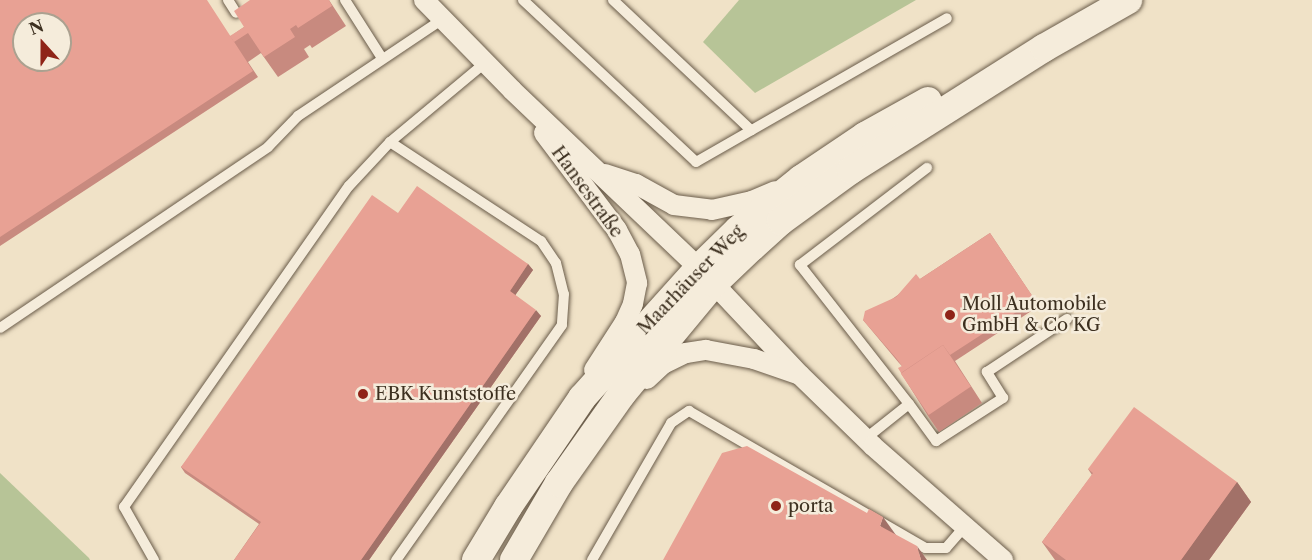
<!DOCTYPE html>
<html>
<head>
<meta charset="utf-8">
<style>
  body { margin:0 }
  #map { position:relative; width:1312px; height:560px; overflow:hidden; background:#f0e2c7; font-family:"Libre Caslon Text",serif }
  div>[style] { position:absolute }
  .green>* { inset:0; background:#b7c497 }
  .roads { filter:drop-shadow(0 0 2px #6a5c4a) drop-shadow(0 0 2px #6a5c4a) }
  .service>* { height:10px; margin:-5px; padding:0 5px; transform-origin:5px; border-radius:5px; background:#f5ecdb }
  .minor>* { height:20px; margin:-10px; padding:0 10px; transform-origin:10px; border-radius:10px; background:#f5ecdb }
  .secondary>* { height:28px; margin:-14px; padding:0 14px; transform-origin:14px; border-radius:14px; background:#f5ecdb }
  .wall>* { inset:0; background:#c88a7f }
  .shaded-wall>* { inset:0; background:#a27168 }
  .building>* { inset:0; background:#e8a194; transform-origin:0 0 }
  .dots>* { width:16px; height:16px; translate:-50% -50%; box-sizing:border-box; border:3px solid #f5ecdb; border-radius:50% }
  span { translate:-50% -50%; white-space:nowrap; text-align:center; line-height:1.15; -webkit-text-stroke:5px #f5ecdb; paint-order:stroke }
  .street-label { font-size:18px; color:#3d3020 }
  .poi-label { font-size:18px; color:#3d3020 }
  .left { translate:0 -50%; text-align:left }
  .north { position:absolute; left:12px; top:12px; width:60px; height:60px; box-sizing:border-box; background:#f5ecdb; border:2px solid #aba190; border-radius:50%; rotate:339deg; font-size:16px; font-weight:700; line-height:24px; text-align:center; color:#3d3020 }
  .north::after { content:''; display:block; margin:auto; width:21px; height:27px; background:#8f2418; clip-path:polygon(50% 0,100% 100%,50% 72%,0 100%) }
</style>
</head>
<body>
<div id="map">
  <div class="green">
    <i style="clip-path:polygon(739px 0,916px 0,755px 93px,703px 42px)"></i>
    <i style="clip-path:polygon(0 473px,89px 558px,90px 560px,0 560px)"></i>
  </div>
  <div class="roads">
    <div class="service">
      <i style="left:228px;top:0;width:15px;rotate:58deg"></i>
      <i style="left:345px;top:0;width:69px;rotate:57.5deg"></i>
      <i style="left:523px;top:0;width:237px;rotate:43.1deg"></i>
      <i style="left:696px;top:162px;width:289px;rotate:-29.8deg"></i>
      <i style="left:613px;top:0;width:190px;rotate:43.3deg"></i>
      <i style="left:390px;top:142px;width:181px;rotate:33.3deg"></i>
      <i style="left:541px;top:241px;width:27px;rotate:56deg"></i>
      <i style="left:556px;top:263px;width:32px;rotate:76deg"></i>
      <i style="left:564px;top:294px;width:31px;rotate:94deg"></i>
      <i style="left:562px;top:325px;width:288px;rotate:125.2deg"></i>
      <i style="left:0;top:328px;width:323px;rotate:-34deg"></i>
      <i style="left:268px;top:147px;width:43px;rotate:-45.9deg"></i>
      <i style="left:298px;top:116px;width:174px;rotate:-33.8deg"></i>
      <i style="left:909px;top:404px;width:46px;rotate:53.9deg"></i>
      <i style="left:936px;top:441px;width:80px;rotate:-32.7deg"></i>
      <i style="left:1003px;top:398px;width:31px;rotate:-122deg"></i>
      <i style="left:987px;top:372px;width:96px;rotate:-33.5deg"></i>
      <i style="left:865px;top:439px;width:56px;rotate:-38.5deg"></i>
      <i style="left:909px;top:404px;width:177px;rotate:-128.1deg"></i>
      <i style="left:800px;top:265px;width:160px;rotate:-37.4deg"></i>
      <i style="left:154px;top:560px;width:61px;rotate:-119.5deg"></i>
      <i style="left:124px;top:507px;width:392px;rotate:-55deg"></i>
      <i style="left:349px;top:186px;width:60px;rotate:-47deg"></i>
      <i style="left:390px;top:142px;width:125px;rotate:-39.8deg"></i>
      <i style="left:592px;top:560px;width:158px;rotate:-60deg"></i>
      <i style="left:671px;top:423px;width:22px;rotate:-34deg"></i>
      <i style="left:689px;top:411px;width:273px;rotate:30.1deg"></i>
      <i style="left:925px;top:548px;width:21px"></i>
      <i style="left:946px;top:548px;width:28px;rotate:-49deg"></i>
    </div>
    <div class="minor">
      <i style="left:424px;top:0;width:126px;rotate:45.6deg"></i>
      <i style="left:512px;top:90px;width:258px;rotate:43.6deg"></i>
      <i style="left:699px;top:268px;width:147px;rotate:46.7deg"></i>
      <i style="left:800px;top:375px;width:102px;rotate:44.2deg"></i>
      <i style="left:873px;top:446px;width:173px;rotate:41.2deg"></i>
      <i style="left:544px;top:133px;width:121px;rotate:53deg"></i>
      <i style="left:617px;top:230px;width:27px;rotate:62deg"></i>
      <i style="left:630px;top:254px;width:30px;rotate:76deg"></i>
      <i style="left:637px;top:283px;width:21px;rotate:101deg"></i>
      <i style="left:633px;top:304px;width:20px;rotate:114deg"></i>
      <i style="left:625px;top:322px;width:57px;rotate:122.9deg"></i>
      <i style="left:605px;top:174px;width:33px;rotate:18deg"></i>
      <i style="left:636px;top:184px;width:43px;rotate:28.9deg"></i>
      <i style="left:674px;top:205px;width:38px;rotate:7deg"></i>
      <i style="left:712px;top:210px;width:41px;rotate:-12.7deg"></i>
      <i style="left:752px;top:201px;width:25px;rotate:-23deg"></i>
      <i style="left:647px;top:379px;width:22px;rotate:-43deg"></i>
      <i style="left:663px;top:364px;width:25px;rotate:-26deg"></i>
      <i style="left:686px;top:353px;width:20px;rotate:-9deg"></i>
      <i style="left:706px;top:350px;width:49px;rotate:10.6deg"></i>
      <i style="left:754px;top:359px;width:46px;rotate:19.2deg"></i>
    </div>
    <div class="secondary">
      <i style="left:476px;top:560px;width:62px;rotate:-58.9deg"></i>
      <i style="left:508px;top:507px;width:132px;rotate:-55.8deg"></i>
      <i style="left:582px;top:398px;width:175px;rotate:-48deg"></i>
      <i style="left:699px;top:268px;width:54px;rotate:-44.3deg"></i>
      <i style="left:738px;top:230px;width:81px;rotate:-39deg"></i>
      <i style="left:801px;top:179px;width:77px;rotate:-33.9deg"></i>
      <i style="left:865px;top:136px;width:72px;rotate:-29.1deg"></i>
      <i style="left:514px;top:560px;width:89px;rotate:-59.7deg"></i>
      <i style="left:559px;top:483px;width:108px;rotate:-54.8deg"></i>
      <i style="left:621px;top:395px;width:146px;rotate:-50.3deg"></i>
      <i style="left:714px;top:283px;width:52px;rotate:-43.5deg"></i>
      <i style="left:752px;top:247px;width:39px;rotate:-42deg"></i>
      <i style="left:781px;top:221px;width:87px;rotate:-36.1deg"></i>
      <i style="left:851px;top:170px;width:228px;rotate:-32.3deg"></i>
      <i style="left:1044px;top:48px;width:97px;rotate:-29.7deg"></i>
    </div>
  </div>
  <div class="wall">
    <i style="clip-path:polygon(0 0,231px 36px,244px 27px,329px 0,346px 26px,312px 48px,310px 45px,304px 49px,309px 57px,278px 77px,261px 53px,248px 62px,246px 59px,258px 77px,0 246px)"></i>
    <i style="clip-path:polygon(398px 213px,528px 264px,533px 270px,515px 295px,541px 316px,369px 560px,234px 560px,259px 524px,185px 473px,181px 467px)"></i>
    <i style="clip-path:polygon(990px 233px,1039px 306px,955px 361px,982px 403px,939px 432px,928px 416px,901px 373px,902px 366px,899px 363px,863px 320px,920px 279px)"></i>
    <i style="clip-path:polygon(1088px 469px,1237px 482px,1251px 502px,1209px 560px,1055px 560px,1042px 542px,1092px 475px)"></i>
  </div>
  <div class="shaded-wall">
    <i style="clip-path:polygon(528px 264px,533px 270px,514px 297px,510px 291px)"></i>
    <i style="clip-path:polygon(536px 310px,541px 316px,369px 560px,361px 560px)"></i>
    <i style="clip-path:polygon(1237px 482px,1251px 502px,1209px 560px,1181px 560px)"></i>
    <i style="clip-path:polygon(883px 517px,901px 542px,880px 526px)"></i>
    <i style="clip-path:polygon(917px 546px,927px 560px,921px 560px)"></i>
  </div>
  <div class="building">
    <i style="clip-path:polygon(evenodd,0 0,207px 0,253px 71px,0 237px,0 0,24px 24px,60px 24px,60px 60px,24px 60px,24px 24px)"></i>
    <i style="clip-path:polygon(250px 0,329px 0,332px 6px,298px 28px,296px 25px,290px 29px,295px 37px,264px 57px,248px 33px,234px 42px,230px 36px,244px 27px,234px 11px)"></i>
    <i style="clip-path:polygon(417px 186px,528px 264px,510px 291px,536px 310px,361px 560px,234px 560px,261px 522px,181px 467px,372px 195px,398px 213px)"></i>
    <i style="clip-path:polygon(990px 233px,1035px 300px,950px 355px,943px 345px,901px 373px,898px 368px,902px 366px,896px 358px,863px 320px,865px 311px,896px 297px,916px 274px,920px 279px)"></i>
    <i style="left:943px;top:345px;width:50px;height:51px;rotate:56deg"></i>
    <i style="clip-path:polygon(1134px 407px,1237px 482px,1181px 560px,1066px 560px,1042px 542px,1093px 473px,1088px 469px)"></i>
    <i style="clip-path:polygon(747px 446px,867px 513px,869px 509px,883px 517px,880px 526px,917px 546px,921px 560px,663px 560px,722px 453px)"></i>
  </div>
  <div class="dots">
    <i style="left:950px;top:315px;background:#8f2418"></i>
    <i style="left:363px;top:394px;background:#8f2418"></i>
    <i style="left:776px;top:506px;background:#8f2418"></i>
  </div>
  <div class="street-label">
    <span style="left:587px;top:192px;rotate:54deg">Hansestraße</span>
    <span style="left:691px;top:280px;rotate:-46deg">Maarhäuser Weg</span>
  </div>
  <div class="poi-label">
    <span class="left" style="left:962px;top:315px">Moll Automobile<br>GmbH &amp; Co KG</span>
    <span class="left" style="left:375px;top:394px">EBK Kunststoffe</span>
    <span class="left" style="left:788px;top:506px">porta</span>
  </div>
  <div class="north">N</div>
</div>
</body>
</html>
